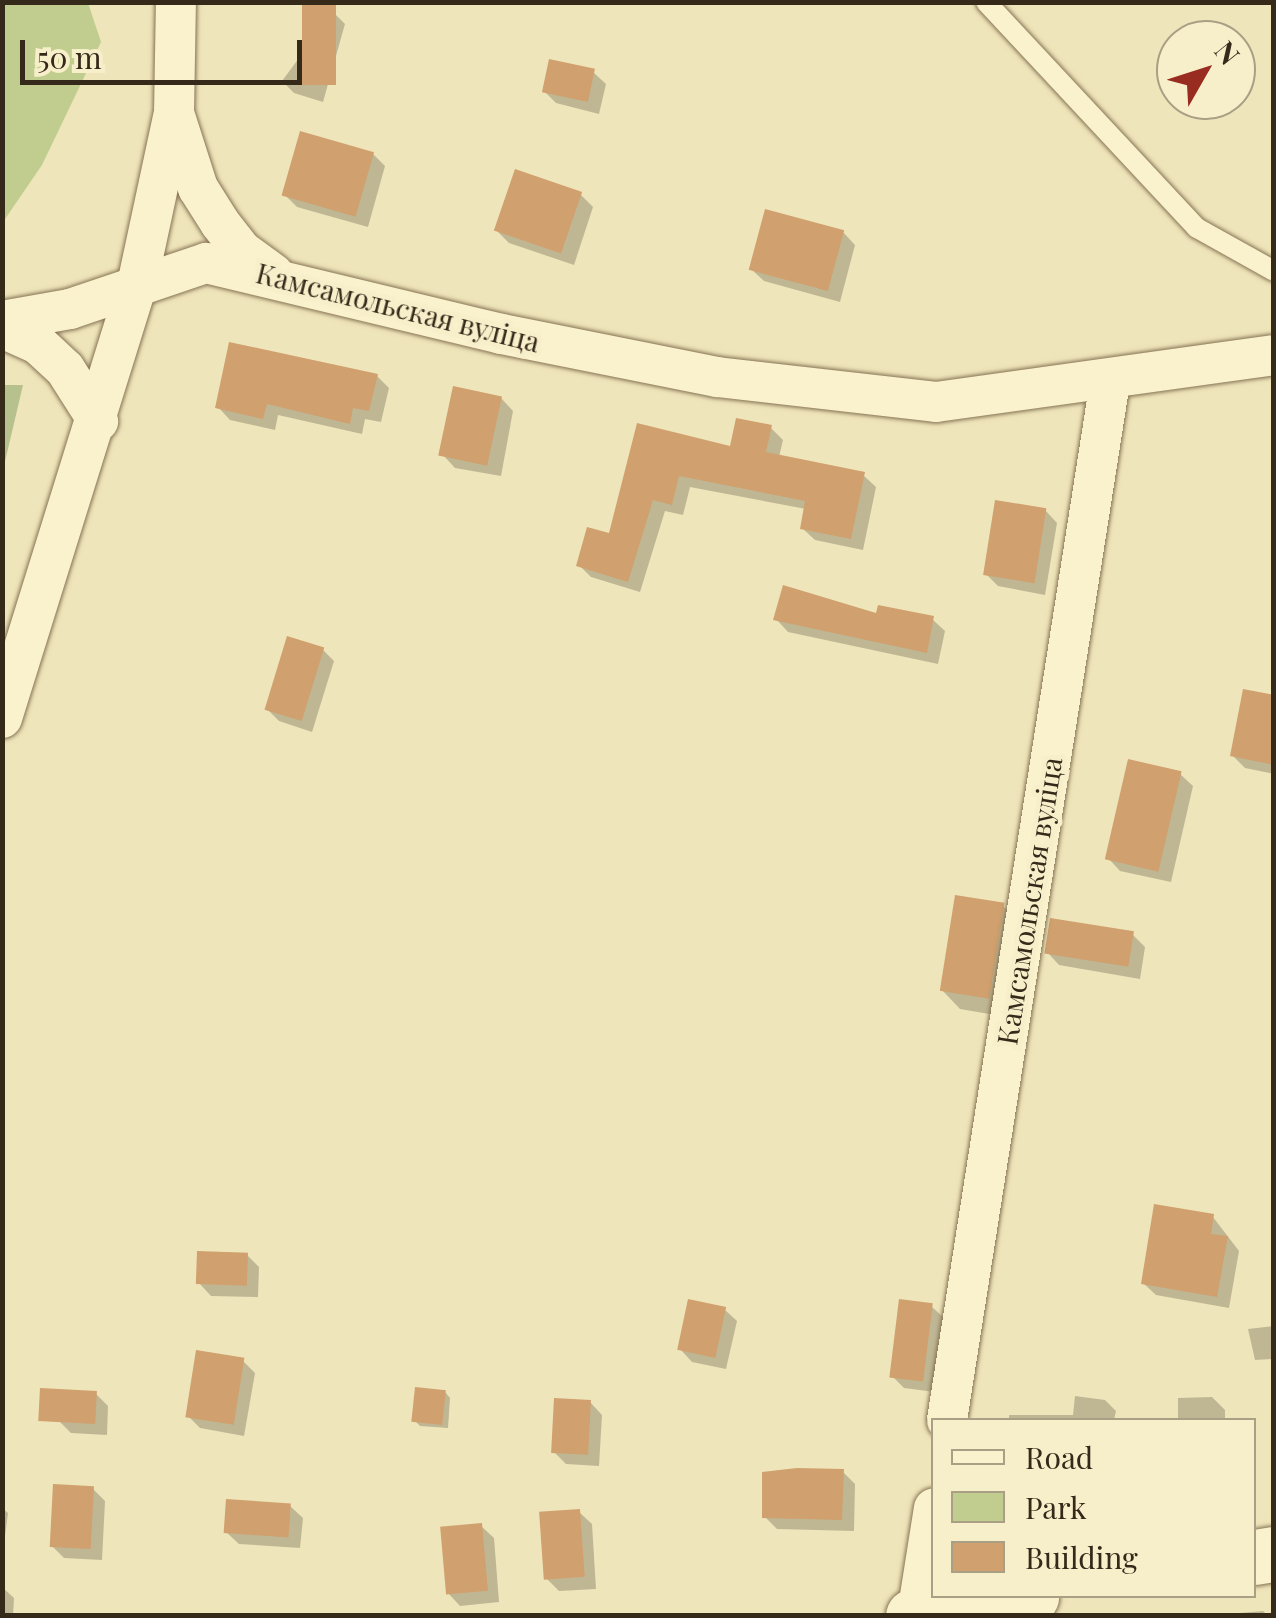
<!DOCTYPE html>
<html>
<head>
<meta charset="utf-8">
<style>
  body { margin:0 }
  #map { position:relative; width:1276px; height:1618px; overflow:hidden; background:#efe5ba; font-family:"Playfair Display",serif }
  div>[style] { position:absolute }
  .green>* { inset:0; background:#c0cd8e }
  .cemetery>* { inset:0; background:#b6c18e }
  .shadow>* { inset:0; background:#0003 }
  .building>* { inset:0; background:#d0a06e; transform-origin:0 0 }
  .roads { filter:drop-shadow(0 0 2px #867454) drop-shadow(0 0 2px #867454) }
  .lane>* { height:20px; margin:-10px; padding:0 10px; transform-origin:10px; border-radius:10px; background:#faf1cd }
  .street>* { height:40px; margin:-20px; padding:0 20px; transform-origin:20px; border-radius:20px; background:#faf1cd }
  .secondary>* { height:55px; margin:-27.5px; padding:0 27.5px; transform-origin:27.5px; border-radius:27.5px; background:#faf1cd }
  span { translate:-50% -50%; white-space:nowrap; text-align:center; line-height:1.15; -webkit-text-stroke:9px #f7eeca; paint-order:stroke }
  .street-label { font-size:28px; color:#35291a }
  .frame { position:absolute; inset:0; border:5px solid #35291a; pointer-events:none }
  .legend { position:absolute; left:931px; top:1418px; width:325px; height:180px; box-sizing:border-box; background:#f7eeca; border:2px solid #a99f84; margin:0; padding:12px 18px; list-style:none; font-size:30px; color:#35291a }
  .legend li { display:flex; align-items:center; gap:20px; height:50px }
  .legend b { width:50px; border:2px solid #a99f84 }
  .north { position:absolute; left:1156px; top:20px; width:100px; height:100px; box-sizing:border-box; background:#f7eeca; border:2px solid #a99f84; border-radius:50%; rotate:51deg; font-size:28px; font-weight:700; line-height:40px; text-align:center; color:#35291a }
  .north::after { content:''; display:block; margin:auto; width:35px; height:45px; background:#982c21; clip-path:polygon(50% 0,100% 100%,50% 72%,0 100%) }
  .scale { position:absolute; left:20px; top:40px; width:282px; height:45px; box-sizing:border-box; border:5px solid #35291a; border-top:0; padding-left:12px; font-size:30px; line-height:35px; white-space:nowrap; color:#35291a; -webkit-text-stroke:8px #f7eeca; paint-order:stroke }
</style>
</head>
<body>
<div id="map">
  <div class="green">
    <i style="clip-path:polygon(3px 2px,88px 3px,101px 42px,42px 165px,3px 222px)"></i>
  </div>
  <div class="cemetery">
    <i style="clip-path:polygon(3px 385px,23px 385px,3px 470px,2px 385px)"></i>
  </div>
  <div class="shadow">
    <i style="clip-path:polygon(333px 12px,345px 24px,323px 102px,294px 93px,282px 81px)"></i>
    <i style="clip-path:polygon(593px 72px,606px 84px,599px 114px,556px 103px,544px 91px)"></i>
    <i style="clip-path:polygon(373px 154px,385px 166px,368px 227px,297px 207px,285px 195px)"></i>
    <i style="clip-path:polygon(581px 195px,593px 207px,574px 265px,509px 243px,497px 231px)"></i>
    <i style="clip-path:polygon(843px 232px,855px 245px,840px 302px,764px 281px,751px 269px)"></i>
    <i style="clip-path:polygon(377px 376px,389px 388px,381px 422px,365px 419px,362px 434px,278px 415px,275px 430px,230px 420px,218px 407px)"></i>
    <i style="clip-path:polygon(501px 398px,513px 411px,501px 476px,455px 468px,443px 455px)"></i>
    <i style="clip-path:polygon(639px 426px,732px 449px,770px 427px,783px 440px,779px 457px,863px 475px,876px 487px,863px 550px,815px 540px,802px 528px,806px 509px,690px 487px,683px 515px,665px 511px,640px 592px,591px 577px,579px 565px,611px 536px)"></i>
    <i style="clip-path:polygon(1045px 510px,1057px 523px,1045px 595px,998px 586px,986px 574px)"></i>
    <i style="clip-path:polygon(878px 616px,932px 619px,945px 631px,938px 664px,788px 632px,776px 619px)"></i>
    <i style="clip-path:polygon(322px 649px,334px 661px,312px 732px,279px 721px,267px 709px)"></i>
    <i style="clip-path:polygon(1274px 698px,1274px 774px,1245px 768px,1233px 756px)"></i>
    <i style="clip-path:polygon(1180px 774px,1193px 786px,1171px 882px,1120px 871px,1108px 858px)"></i>
    <i style="clip-path:polygon(1003px 906px,1021px 924px,1007px 1017px,960px 1009px,942px 990px)"></i>
    <i style="clip-path:polygon(1133px 935px,1145px 947px,1140px 979px,1059px 965px,1047px 952px)"></i>
    <i style="clip-path:polygon(1213px 1217px,1239px 1251px,1229px 1308px,1156px 1295px,1143px 1283px)"></i>
    <i style="clip-path:polygon(247px 1255px,259px 1267px,258px 1297px,211px 1296px,199px 1283px)"></i>
    <i style="clip-path:polygon(931px 1306px,944px 1318px,935px 1392px,904px 1388px,892px 1376px)"></i>
    <i style="clip-path:polygon(724px 1309px,737px 1321px,726px 1369px,692px 1362px,680px 1349px)"></i>
    <i style="clip-path:polygon(1274px 1326px,1274px 1359px,1255px 1360px,1248px 1329px)"></i>
    <i style="clip-path:polygon(243px 1361px,255px 1373px,244px 1436px,200px 1428px,188px 1416px)"></i>
    <i style="clip-path:polygon(445px 1392px,450px 1398px,448px 1428px,420px 1426px,415px 1421px)"></i>
    <i style="clip-path:polygon(96px 1394px,108px 1406px,107px 1435px,71px 1433px,59px 1421px)"></i>
    <i style="clip-path:polygon(1075px 1396px,1105px 1400px,1116px 1411px,1114px 1420px,1009px 1420px,1009px 1415px,1073px 1415px)"></i>
    <i style="clip-path:polygon(1212px 1397px,1225px 1410px,1225px 1420px,1178px 1420px,1178px 1398px)"></i>
    <i style="clip-path:polygon(590px 1402px,602px 1415px,599px 1466px,566px 1464px,554px 1452px)"></i>
    <i style="clip-path:polygon(843px 1472px,855px 1484px,854px 1531px,777px 1529px,765px 1517px)"></i>
    <i style="clip-path:polygon(93px 1489px,105px 1501px,102px 1560px,64px 1558px,52px 1546px)"></i>
    <i style="clip-path:polygon(290px 1506px,303px 1518px,300px 1548px,239px 1544px,226px 1532px)"></i>
    <i style="clip-path:polygon(2px 1508px,8px 1513px,2px 1559px)"></i>
    <i style="clip-path:polygon(579px 1512px,592px 1524px,596px 1589px,559px 1591px,547px 1579px)"></i>
    <i style="clip-path:polygon(481px 1526px,494px 1538px,499px 1602px,460px 1606px,448px 1593px)"></i>
    <i style="clip-path:polygon(2px 1587px,14px 1598px,13px 1616px,2px 1616px)"></i>
    <i style="clip-path:polygon(1263px 1611px,1268px 1616px,1228px 1616px,1228px 1614px)"></i>
  </div>
  <div class="building">
    <i style="left:302px;top:2px;width:34px;height:83px"></i>
    <i style="left:549px;top:59px;width:47px;height:34px;rotate:12deg"></i>
    <i style="left:300px;top:131px;width:77px;height:67px;rotate:16deg"></i>
    <i style="left:515px;top:169px;width:71px;height:65px;rotate:19deg"></i>
    <i style="left:765px;top:209px;width:82px;height:63px;rotate:15deg"></i>
    <i style="clip-path:polygon(229px 342px,378px 374px,369px 411px,353px 408px,350px 424px,267px 404px,263px 419px,215px 408px)"></i>
    <i style="left:453px;top:386px;width:50px;height:71px;rotate:12deg"></i>
    <i style="clip-path:polygon(736px 418px,772px 425px,766px 452px,865px 472px,851px 539px,800px 529px,805px 501px,679px 476px,672px 505px,653px 500px,628px 582px,576px 566px,587px 527px,609px 533px,637px 423px,730px 446px)"></i>
    <i style="left:995px;top:500px;width:52px;height:76px;rotate:9deg"></i>
    <i style="clip-path:polygon(783px 585px,876px 613px,878px 605px,934px 616px,927px 653px,773px 620px)"></i>
    <i style="left:287px;top:636px;width:39px;height:77px;rotate:17deg"></i>
    <i style="clip-path:polygon(1243px 689px,1274px 695px,1274px 765px,1230px 756px)"></i>
    <i style="left:1128px;top:759px;width:55px;height:103px;rotate:13deg"></i>
    <i style="left:955px;top:895px;width:50px;height:97px;rotate:9deg"></i>
    <i style="left:1050px;top:918px;width:85px;height:36px;rotate:9deg"></i>
    <i style="clip-path:polygon(1154px 1204px,1214px 1214px,1211px 1234px,1228px 1236px,1217px 1297px,1141px 1284px)"></i>
    <i style="left:197px;top:1251px;width:51px;height:33px;rotate:2deg"></i>
    <i style="left:688px;top:1299px;width:39px;height:52px;rotate:12deg"></i>
    <i style="left:899px;top:1299px;width:34px;height:79px;rotate:7deg"></i>
    <i style="left:196px;top:1350px;width:49px;height:68px;rotate:9deg"></i>
    <i style="left:415px;top:1387px;width:31px;height:35px;rotate:6deg"></i>
    <i style="left:40px;top:1388px;width:57px;height:33px;rotate:3deg"></i>
    <i style="left:554px;top:1398px;width:37px;height:55px;rotate:3deg"></i>
    <i style="clip-path:polygon(797px 1468px,844px 1469px,842px 1520px,762px 1518px,762px 1472px)"></i>
    <i style="left:53px;top:1484px;width:41px;height:63px;rotate:3deg"></i>
    <i style="left:226px;top:1499px;width:65px;height:34px;rotate:4deg"></i>
    <i style="left:580px;top:1509px;width:68px;height:41px;rotate:86deg"></i>
    <i style="left:482px;top:1523px;width:68px;height:42px;rotate:85deg"></i>
  </div>
  <div class="roads">
    <div class="lane">
      <i style="left:986px;top:2px;width:309px;rotate:47deg"></i>
      <i style="left:1197px;top:228px;width:88px;rotate:29.2deg"></i>
    </div>
    <div class="street">
      <i style="left:175px;top:116px;width:76px;rotate:72.3deg"></i>
      <i style="left:198px;top:188px;width:41px;rotate:57.8deg"></i>
      <i style="left:220px;top:223px;width:36px;rotate:52deg"></i>
      <i style="left:242px;top:251px;width:39px;rotate:36deg"></i>
      <i style="left:2px;top:321px;width:69px;rotate:-10deg"></i>
      <i style="left:70px;top:309px;width:144px;rotate:-18.7deg"></i>
      <i style="left:206px;top:263px;width:304px;rotate:13.5deg"></i>
      <i style="left:502px;top:334px;width:219px;rotate:11.3deg"></i>
      <i style="left:717px;top:377px;width:220px;rotate:6.5deg"></i>
      <i style="left:936px;top:402px;width:341px;rotate:-7.9deg"></i>
      <i style="left:2px;top:328px;width:39px;rotate:24deg"></i>
      <i style="left:38px;top:344px;width:37px;rotate:43deg"></i>
      <i style="left:65px;top:369px;width:62px;rotate:57.6deg"></i>
      <i style="left:2px;top:718px;width:454px;rotate:-72.7deg"></i>
      <i style="left:137px;top:285px;width:176px;rotate:-77.9deg"></i>
      <i style="left:174px;top:113px;width:111px;rotate:-89deg"></i>
      <i style="left:947px;top:1420px;width:1052px;rotate:-81.08deg"></i>
      <i style="left:917px;top:1615px;width:108px;rotate:-81deg"></i>
    </div>
    <div class="secondary">
      <i style="left:1254px;top:1557px;width:20px;rotate:-9deg"></i>
      <i style="left:913px;top:1616px;width:120px;rotate:-9.6deg"></i>
    </div>
  </div>
  <div class="street-label">
    <span style="left:398px;top:307px;rotate:14deg">Камсамольская вуліца</span>
    <span style="left:1029px;top:901px;rotate:-81deg">Камсамольская вуліца</span>
  </div>
  <div class="frame"></div>
  <ul class="legend">
  <li><b style="height:12px;background:#faf1cd"></b>Road</li>
  <li><b style="height:28px;background:#c0cd8e"></b>Park</li>
  <li><b style="height:28px;background:#d0a06e"></b>Building</li>
  </ul>
  <div class="north">N</div>
  <div class="scale">50 m</div>
</div>
</body>
</html>
